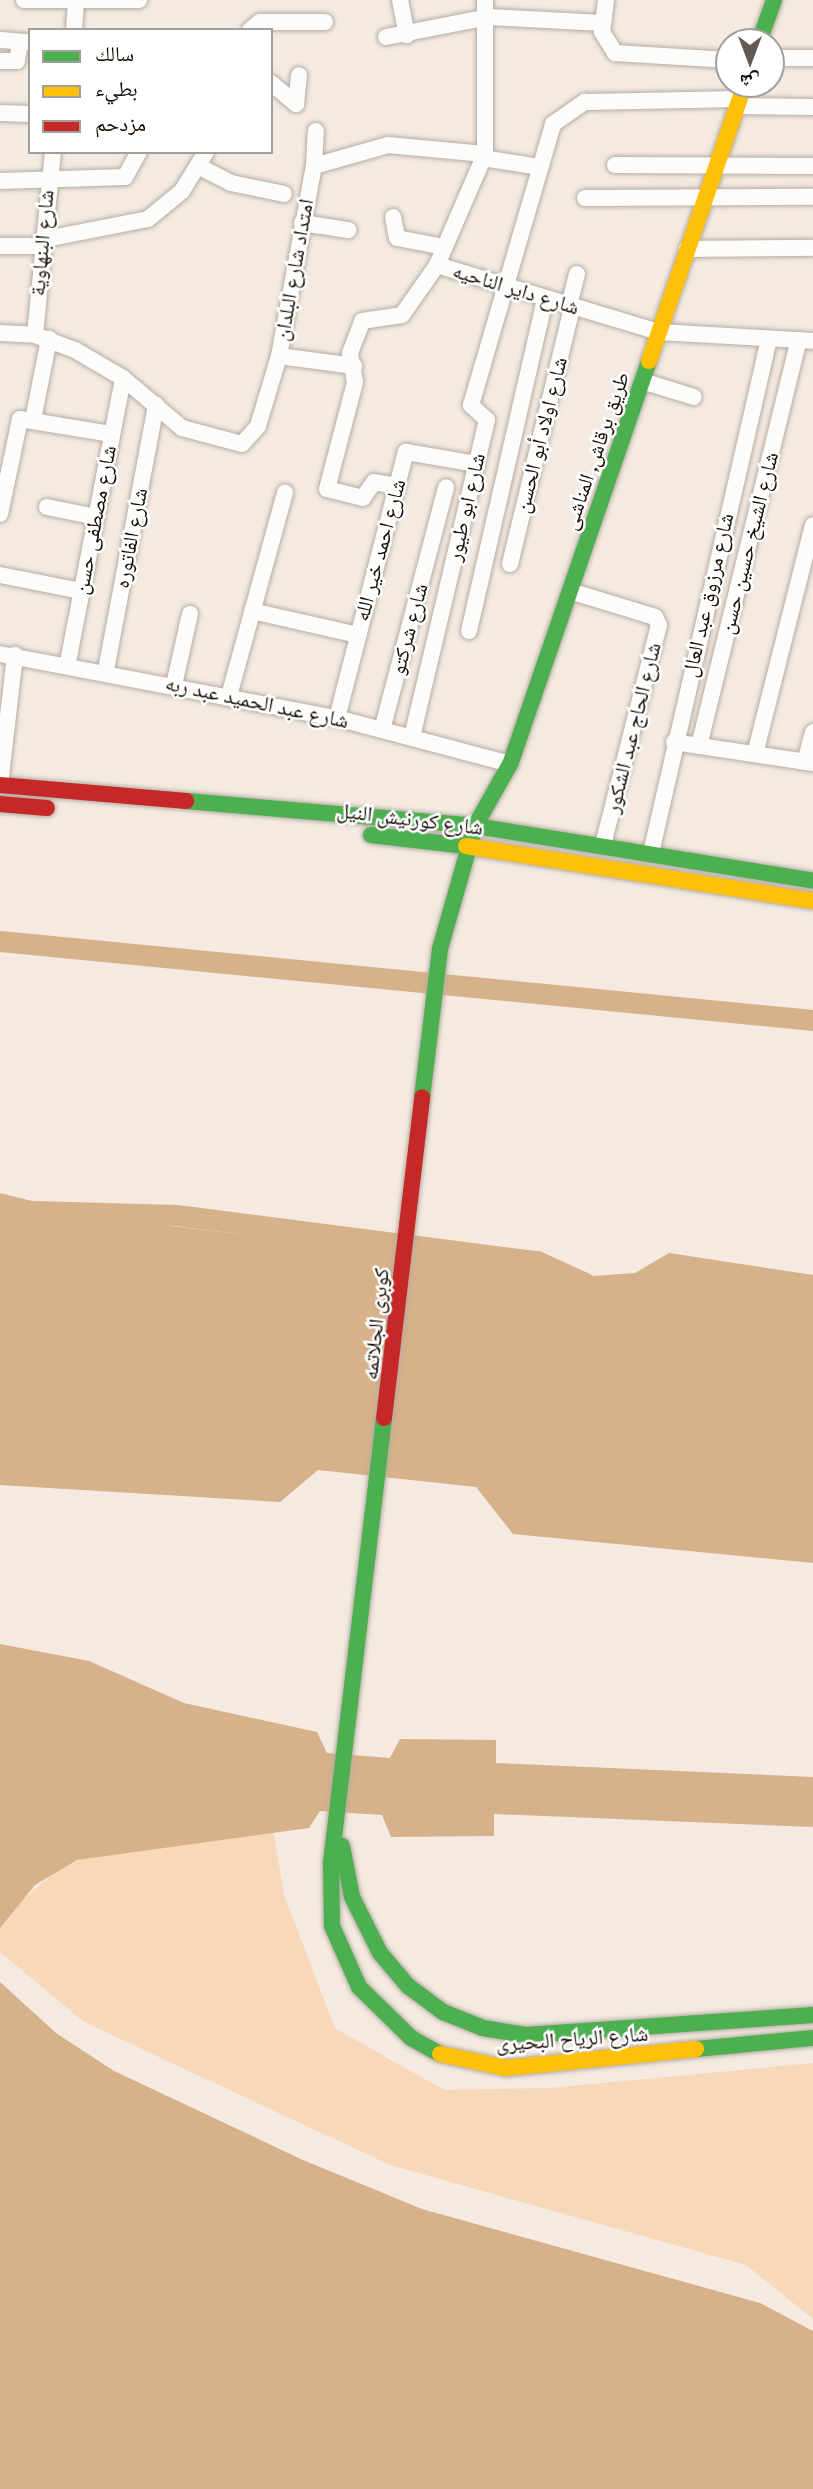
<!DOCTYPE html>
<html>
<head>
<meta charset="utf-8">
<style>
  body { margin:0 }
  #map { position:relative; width:813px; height:2489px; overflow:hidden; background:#f4eae1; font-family:"Public Sans","Noto Naskh Arabic",sans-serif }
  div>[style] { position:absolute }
  .green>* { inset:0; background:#f7d9ba }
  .water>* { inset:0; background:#d7b189 }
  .canal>* { height:21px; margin:-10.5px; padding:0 10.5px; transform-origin:10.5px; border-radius:10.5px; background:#d7b189 }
  .roads { filter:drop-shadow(0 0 2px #b5aca3) drop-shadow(0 0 2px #b5aca3) }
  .street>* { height:16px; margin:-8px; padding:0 8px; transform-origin:8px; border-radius:8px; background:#fdfcfa }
  .fast>* { height:16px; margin:-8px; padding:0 8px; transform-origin:8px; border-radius:8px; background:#4caf50 }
  .slow>* { height:16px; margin:-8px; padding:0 8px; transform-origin:8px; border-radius:8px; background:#ffc107 }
  .jam>* { height:16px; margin:-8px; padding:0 8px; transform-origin:8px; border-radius:8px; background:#c62828 }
  span { translate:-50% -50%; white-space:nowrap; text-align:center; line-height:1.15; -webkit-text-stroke:5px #fff; paint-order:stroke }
  .street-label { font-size:21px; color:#160c04 }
  .legend { position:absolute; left:28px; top:28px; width:245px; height:126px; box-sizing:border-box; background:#fff; border:2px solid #a29e9b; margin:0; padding:9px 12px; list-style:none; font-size:21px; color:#160c04 }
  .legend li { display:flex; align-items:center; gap:14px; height:35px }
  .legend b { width:35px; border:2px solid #a29e9b }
  .north { position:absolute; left:715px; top:28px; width:70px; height:70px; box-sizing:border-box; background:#fff; border:2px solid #a29e9b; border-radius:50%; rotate:180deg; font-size:19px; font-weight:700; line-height:28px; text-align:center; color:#160c04 }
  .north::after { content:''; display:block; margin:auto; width:24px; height:32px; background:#645a51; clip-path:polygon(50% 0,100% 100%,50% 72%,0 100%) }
</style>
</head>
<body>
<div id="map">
  <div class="green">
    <i style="clip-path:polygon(273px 1828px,284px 1895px,335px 2028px,444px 2090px,549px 2088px,813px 2063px,813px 2319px,746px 2265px,390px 2165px,84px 2022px,0 1952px,0 1928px,15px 1906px,62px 1866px,94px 1855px)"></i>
  </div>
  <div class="water">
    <i style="clip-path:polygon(0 1193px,96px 1217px,593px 1276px,635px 1273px,669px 1253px,813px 1275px,813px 1563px,513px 1534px,476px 1487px,318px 1470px,280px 1502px,0 1485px)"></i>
    <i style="clip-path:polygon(0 1644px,89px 1661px,184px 1703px,317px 1732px,327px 1753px,390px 1758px,400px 1739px,496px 1740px,496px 1763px,813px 1777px,813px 1827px,494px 1814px,494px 1836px,391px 1837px,382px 1815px,320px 1811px,309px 1828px,77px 1860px,35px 1885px,0 1928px)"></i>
    <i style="clip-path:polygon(0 1982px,56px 2033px,114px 2071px,303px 2160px,422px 2209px,760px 2303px,813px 2331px,813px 2489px,0 2489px)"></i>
  </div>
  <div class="canal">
    <i style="left:0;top:941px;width:817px;rotate:5.55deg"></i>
    <i style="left:0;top:1210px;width:176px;rotate:1.6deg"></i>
    <i style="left:176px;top:1215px;width:364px;rotate:7.3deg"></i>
    <i style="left:537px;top:1261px;width:53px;rotate:24.6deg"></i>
  </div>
  <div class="roads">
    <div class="street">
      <i style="left:24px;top:0;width:115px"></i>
      <i style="left:400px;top:0;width:36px;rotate:79deg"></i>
      <i style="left:485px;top:0;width:154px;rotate:90deg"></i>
      <i style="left:485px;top:154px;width:121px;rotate:113.4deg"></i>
      <i style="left:437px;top:265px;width:232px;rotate:16.8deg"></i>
      <i style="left:659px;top:332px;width:154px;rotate:3.3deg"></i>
      <i style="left:606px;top:0;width:32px;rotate:97deg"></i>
      <i style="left:602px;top:32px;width:25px;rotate:58deg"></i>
      <i style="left:615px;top:53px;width:114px;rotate:3.5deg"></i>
      <i style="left:74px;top:30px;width:30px;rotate:-86deg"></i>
      <i style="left:250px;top:30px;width:13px;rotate:-39deg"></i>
      <i style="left:260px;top:22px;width:65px"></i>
      <i style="left:386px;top:37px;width:105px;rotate:-11deg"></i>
      <i style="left:489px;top:17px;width:114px;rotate:3deg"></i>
      <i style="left:0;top:40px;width:27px;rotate:4deg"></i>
      <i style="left:771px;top:58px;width:42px"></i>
      <i style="left:0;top:61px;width:17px"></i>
      <i style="left:17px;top:61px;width:19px;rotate:-81deg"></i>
      <i style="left:271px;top:83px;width:33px;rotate:40deg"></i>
      <i style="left:296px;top:104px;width:29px;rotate:-84deg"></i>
      <i style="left:737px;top:106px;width:76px;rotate:0.8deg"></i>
      <i style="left:0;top:113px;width:30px;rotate:2deg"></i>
      <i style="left:483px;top:158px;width:58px;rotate:9deg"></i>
      <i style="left:615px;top:165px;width:198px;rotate:0.3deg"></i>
      <i style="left:198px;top:166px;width:37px;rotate:27deg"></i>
      <i style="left:231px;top:183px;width:54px;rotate:11.7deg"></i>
      <i style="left:314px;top:166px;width:35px;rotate:-87deg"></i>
      <i style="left:0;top:181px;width:125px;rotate:-1.8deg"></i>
      <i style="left:125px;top:177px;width:29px;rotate:-61deg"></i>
      <i style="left:585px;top:198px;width:228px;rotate:-0.3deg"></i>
      <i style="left:393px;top:217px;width:21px;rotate:79deg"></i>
      <i style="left:397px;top:238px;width:48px;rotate:10.8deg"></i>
      <i style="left:302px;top:223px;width:47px;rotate:8.7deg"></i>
      <i style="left:41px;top:240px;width:109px;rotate:-11.1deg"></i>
      <i style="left:148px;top:219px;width:44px;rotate:-39.5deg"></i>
      <i style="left:182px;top:191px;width:46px;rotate:-58.4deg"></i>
      <i style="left:0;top:246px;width:40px"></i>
      <i style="left:687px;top:249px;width:126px;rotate:-0.5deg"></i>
      <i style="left:569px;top:306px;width:33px;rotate:-76deg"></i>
      <i style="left:0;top:333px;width:35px;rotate:3deg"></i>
      <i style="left:35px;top:335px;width:43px;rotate:20.6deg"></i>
      <i style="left:75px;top:350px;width:56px;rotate:30.3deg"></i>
      <i style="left:123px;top:378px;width:77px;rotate:40.3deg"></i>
      <i style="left:182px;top:428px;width:62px;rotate:14.9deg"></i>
      <i style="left:242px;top:444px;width:24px;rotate:-48deg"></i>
      <i style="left:258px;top:426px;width:73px;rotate:-73.3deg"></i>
      <i style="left:279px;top:356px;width:193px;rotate:-79.6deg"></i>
      <i style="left:314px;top:166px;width:77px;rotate:-15.8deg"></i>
      <i style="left:388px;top:145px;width:97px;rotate:5.3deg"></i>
      <i style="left:35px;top:335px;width:184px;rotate:-84.4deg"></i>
      <i style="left:279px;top:356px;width:76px;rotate:7.6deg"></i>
      <i style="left:642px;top:381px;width:54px;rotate:17.1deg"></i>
      <i style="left:33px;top:420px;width:83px;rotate:-78.8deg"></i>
      <i style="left:397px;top:486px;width:23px;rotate:-170deg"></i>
      <i style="left:374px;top:482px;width:19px;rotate:125deg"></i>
      <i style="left:363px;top:498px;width:37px;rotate:-166deg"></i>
      <i style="left:327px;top:489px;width:111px;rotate:-75.3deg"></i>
      <i style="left:355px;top:382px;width:29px;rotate:-100deg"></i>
      <i style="left:350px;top:353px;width:34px;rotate:-69deg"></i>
      <i style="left:362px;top:321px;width:40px;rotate:-8.5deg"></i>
      <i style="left:402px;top:315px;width:61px;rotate:-55deg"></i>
      <i style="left:47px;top:507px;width:50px;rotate:11.5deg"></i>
      <i style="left:0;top:514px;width:97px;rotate:-78.1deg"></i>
      <i style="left:20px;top:419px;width:93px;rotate:9.3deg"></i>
      <i style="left:510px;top:564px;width:264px;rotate:-76.4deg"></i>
      <i style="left:0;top:575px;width:83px;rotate:11.2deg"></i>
      <i style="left:570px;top:591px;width:89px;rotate:17deg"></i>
      <i style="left:655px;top:617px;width:9px;rotate:63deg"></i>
      <i style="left:659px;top:625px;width:227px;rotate:104.3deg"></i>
      <i style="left:252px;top:611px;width:109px;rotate:12.8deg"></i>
      <i style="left:469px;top:631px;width:341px;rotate:-77.1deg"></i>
      <i style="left:0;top:654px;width:343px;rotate:10.8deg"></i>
      <i style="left:337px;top:718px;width:179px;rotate:14.9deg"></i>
      <i style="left:68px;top:662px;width:289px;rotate:-79deg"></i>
      <i style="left:106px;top:670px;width:270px;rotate:-79.3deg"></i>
      <i style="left:174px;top:685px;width:73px;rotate:-77.3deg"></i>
      <i style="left:229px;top:696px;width:211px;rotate:-74.6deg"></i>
      <i style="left:337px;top:718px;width:275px;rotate:-75.5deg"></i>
      <i style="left:406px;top:452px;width:71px;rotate:9.7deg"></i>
      <i style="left:382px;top:730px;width:251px;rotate:-75.2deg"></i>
      <i style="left:412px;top:737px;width:326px;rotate:-76.7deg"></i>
      <i style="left:487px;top:420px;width:22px;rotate:-137deg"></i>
      <i style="left:471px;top:405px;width:293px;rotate:-73.7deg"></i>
      <i style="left:553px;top:124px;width:39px;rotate:-35deg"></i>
      <i style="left:585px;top:102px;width:155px;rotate:-1.1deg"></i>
      <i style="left:674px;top:742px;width:141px;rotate:8.6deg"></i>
      <i style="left:699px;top:746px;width:418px;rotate:-76.2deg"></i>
      <i style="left:755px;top:754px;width:236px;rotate:-75.8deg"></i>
      <i style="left:805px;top:762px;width:31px;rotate:-75deg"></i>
      <i style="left:0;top:785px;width:131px;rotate:-83.4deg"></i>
      <i style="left:651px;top:853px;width:527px;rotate:-77.07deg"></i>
    </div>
    <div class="fast">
      <i style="left:759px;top:42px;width:45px;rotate:-70.3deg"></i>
      <i style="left:649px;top:361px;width:426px;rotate:109deg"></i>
      <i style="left:510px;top:764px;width:71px;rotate:119.4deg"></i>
      <i style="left:475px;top:826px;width:342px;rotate:9.2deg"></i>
      <i style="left:186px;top:801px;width:290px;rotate:4.9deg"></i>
      <i style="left:475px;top:826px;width:128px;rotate:105.9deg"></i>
      <i style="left:440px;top:949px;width:149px;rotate:96.9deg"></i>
      <i style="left:371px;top:835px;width:96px;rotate:6.6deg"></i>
      <i style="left:384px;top:1418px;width:449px;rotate:96.8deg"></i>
      <i style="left:331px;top:1864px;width:62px;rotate:89.1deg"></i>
      <i style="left:332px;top:1926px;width:67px;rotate:66.1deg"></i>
      <i style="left:359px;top:1987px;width:73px;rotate:44.4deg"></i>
      <i style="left:411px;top:2038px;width:33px;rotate:29deg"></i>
      <i style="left:342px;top:1846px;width:52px;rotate:78.9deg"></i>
      <i style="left:352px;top:1897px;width:63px;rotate:63.4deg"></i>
      <i style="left:380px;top:1953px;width:43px;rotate:49.7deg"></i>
      <i style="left:408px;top:1986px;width:44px;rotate:36.6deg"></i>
      <i style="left:443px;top:2012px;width:43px;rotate:21.8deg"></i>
      <i style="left:483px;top:2028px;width:44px;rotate:9.2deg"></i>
      <i style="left:526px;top:2035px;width:288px;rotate:-4deg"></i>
      <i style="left:696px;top:2049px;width:118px;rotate:-5.4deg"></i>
    </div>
    <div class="slow">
      <i style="left:649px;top:361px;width:293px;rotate:-70.9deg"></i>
      <i style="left:466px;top:846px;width:351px;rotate:9deg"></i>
      <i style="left:440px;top:2054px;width:67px;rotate:12deg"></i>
      <i style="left:506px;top:2068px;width:191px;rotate:-5.7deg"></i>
    </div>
    <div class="jam">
      <i style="left:0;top:785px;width:187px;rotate:4.9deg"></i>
      <i style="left:0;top:804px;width:47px;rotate:4.9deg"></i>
      <i style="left:384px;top:1418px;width:323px;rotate:-83.2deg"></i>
    </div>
  </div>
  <div class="street-label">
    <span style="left:42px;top:243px;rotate:-85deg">شارع البنهاوية</span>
    <span style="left:294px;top:270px;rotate:-80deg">امتداد شارع البلدان</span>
    <span style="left:516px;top:289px;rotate:17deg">شارع داير الناحيه</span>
    <span style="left:541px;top:435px;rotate:-76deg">شارع اولاد أبو الحسن</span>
    <span style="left:596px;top:451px;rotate:-71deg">طريق برقاش, المناشى</span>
    <span style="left:466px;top:507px;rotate:-77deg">شارع ابو طيور</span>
    <span style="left:95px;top:520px;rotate:-79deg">شارع مصطفى حسن</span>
    <span style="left:131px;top:538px;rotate:-79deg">شارع الفاتوره</span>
    <span style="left:749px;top:543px;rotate:-76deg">شارع الشيخ حسين حسن</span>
    <span style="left:380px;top:550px;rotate:-75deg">شارع احمد خير الله</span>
    <span style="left:708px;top:595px;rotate:-77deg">شارع مرزوق عبد العال</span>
    <span style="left:409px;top:629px;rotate:-75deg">شارع شركتو</span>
    <span style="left:257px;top:702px;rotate:12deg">شارع عبد الحميد عبد ربه</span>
    <span style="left:633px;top:728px;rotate:-76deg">شارع الحاج عبد الشكور</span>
    <span style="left:410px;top:819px;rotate:7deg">شارع كورنيش النيل</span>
    <span style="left:376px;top:1324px;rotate:-84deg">كوبرى الجلاتمه</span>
    <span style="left:572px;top:2039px;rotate:-4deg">شارع الرياح البحيرى</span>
  </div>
  <ul class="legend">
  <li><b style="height:9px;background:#4caf50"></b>سالك</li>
  <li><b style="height:9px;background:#ffc107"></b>بطيء</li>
  <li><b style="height:9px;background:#c62828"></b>مزدحم</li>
  </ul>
  <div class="north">ش</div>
</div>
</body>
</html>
